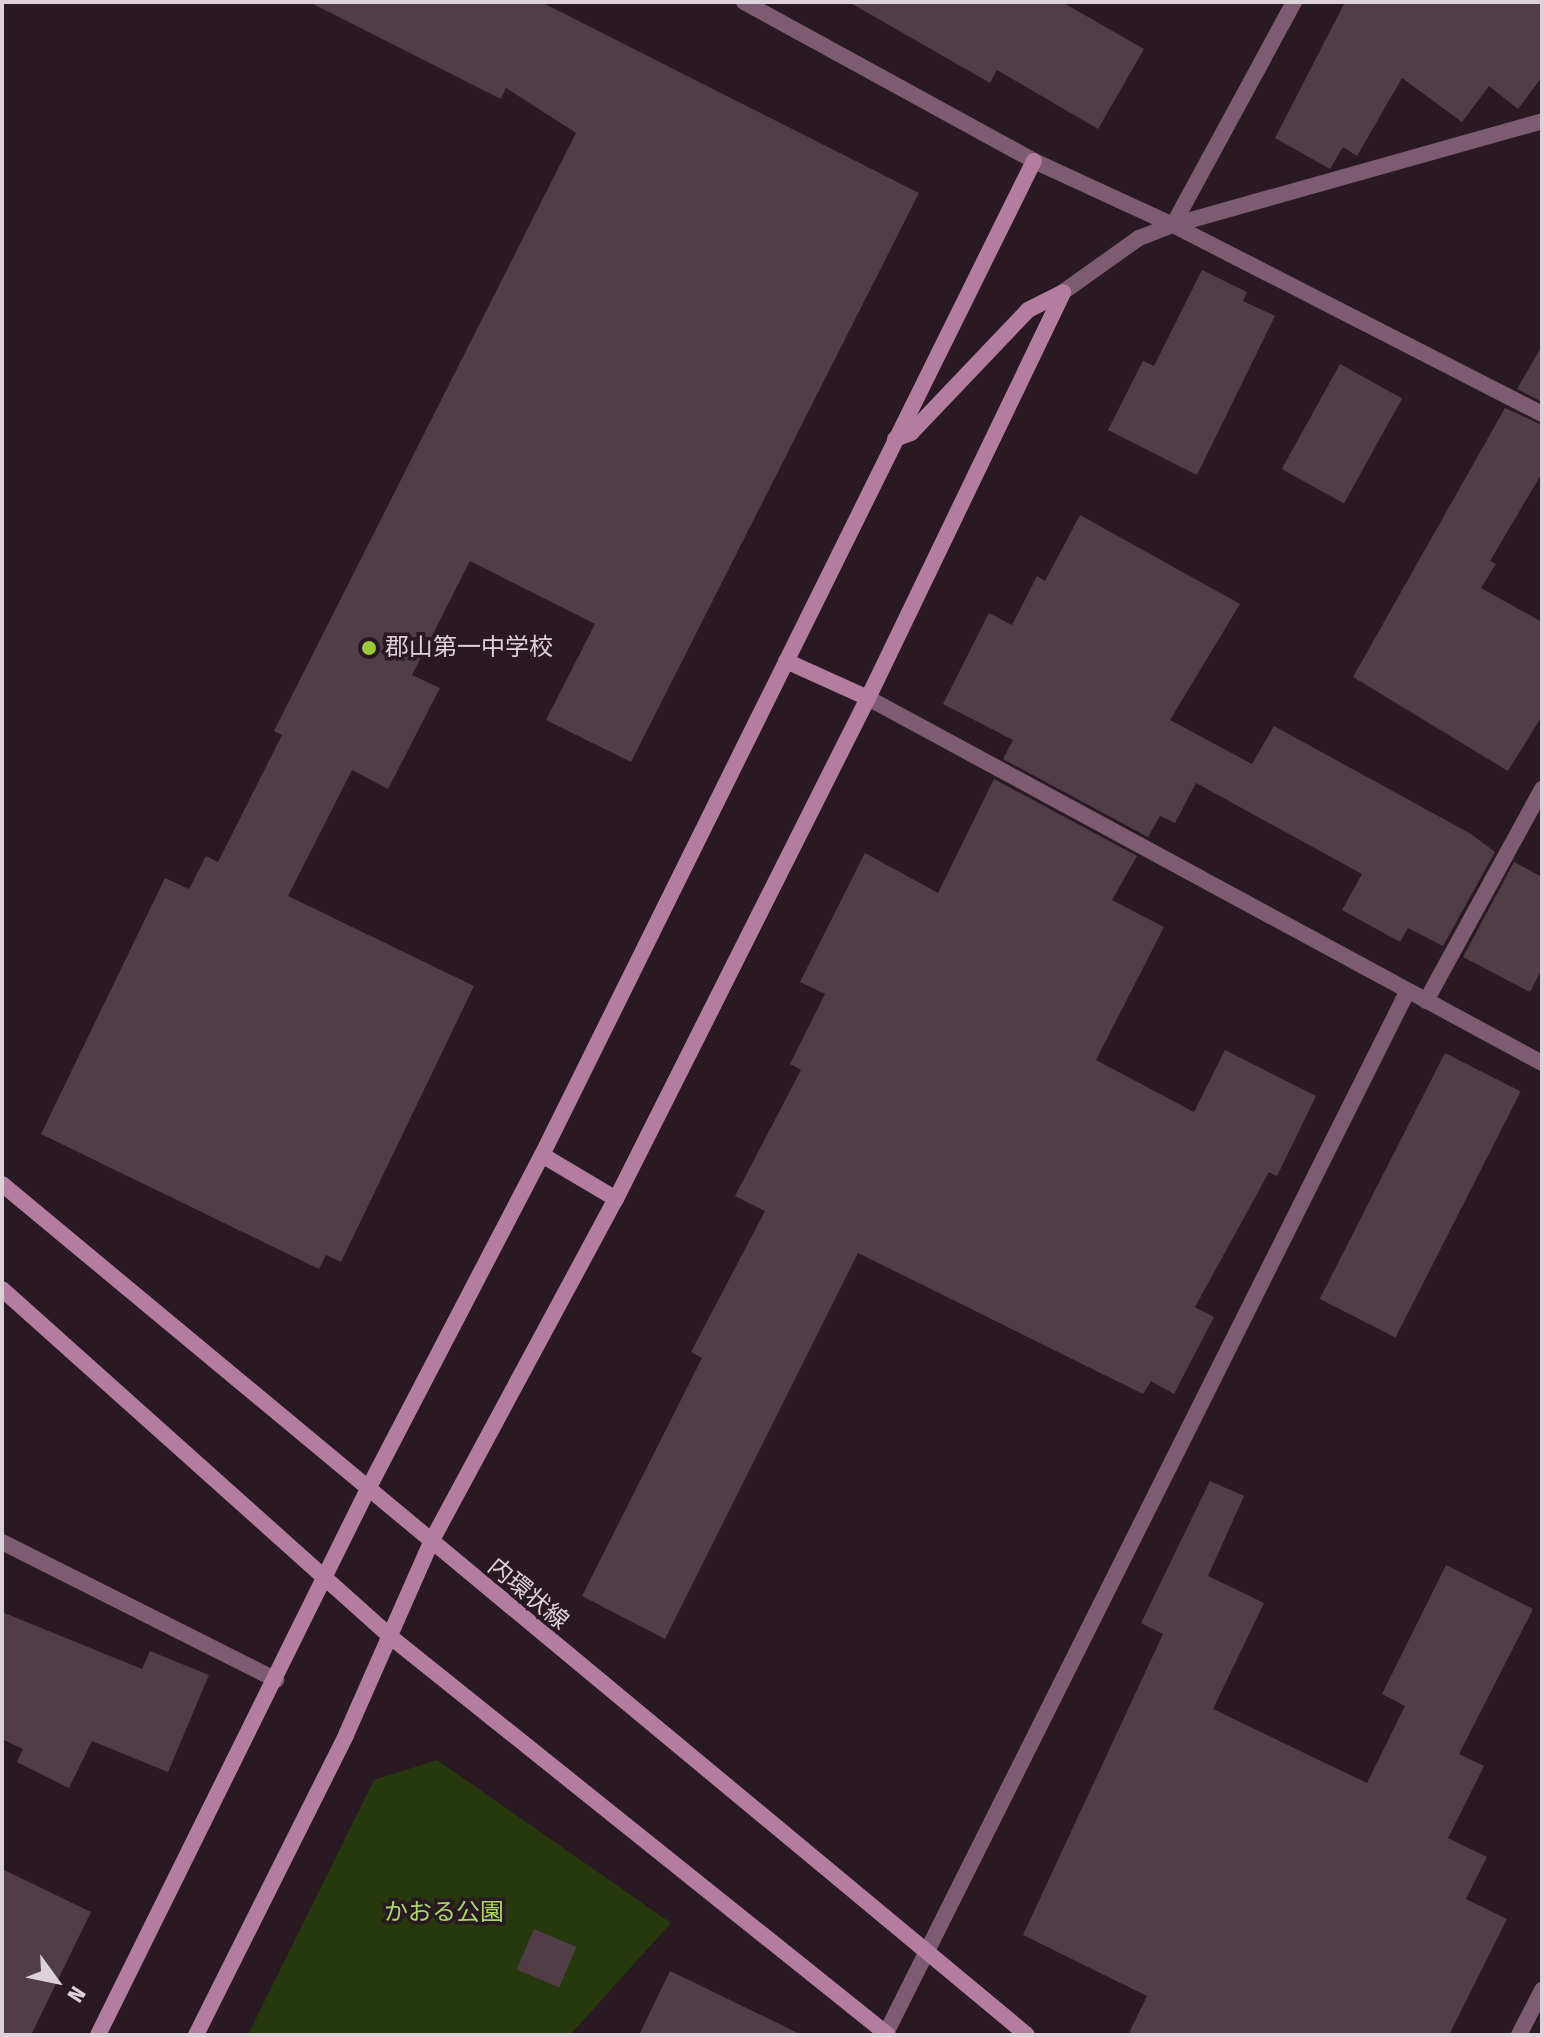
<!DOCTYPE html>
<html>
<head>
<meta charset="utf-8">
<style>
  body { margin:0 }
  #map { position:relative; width:1544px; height:2037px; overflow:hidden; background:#291923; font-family:"Fira Sans Condensed","Noto Sans JP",sans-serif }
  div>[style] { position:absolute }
  .green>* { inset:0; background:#28380d }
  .building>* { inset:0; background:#503d48; transform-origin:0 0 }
  .street>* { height:16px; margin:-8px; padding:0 8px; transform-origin:8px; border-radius:8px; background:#7d5b71 }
  .secondary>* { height:16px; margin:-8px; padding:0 8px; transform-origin:8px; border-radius:8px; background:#b47da0 }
  .dots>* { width:22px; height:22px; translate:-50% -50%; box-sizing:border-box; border:4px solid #291923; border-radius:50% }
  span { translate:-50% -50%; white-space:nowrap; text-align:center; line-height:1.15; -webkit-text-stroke:7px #291923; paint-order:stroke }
  .poi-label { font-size:24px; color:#ded2d9 }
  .left { translate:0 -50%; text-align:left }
  .street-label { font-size:24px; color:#ded2d9 }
  .park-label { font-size:24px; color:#abd766 }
  .frame { position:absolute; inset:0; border:4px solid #ded2d9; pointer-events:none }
  .north { position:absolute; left:16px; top:1941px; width:80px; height:80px; -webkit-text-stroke:6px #291923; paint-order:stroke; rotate:123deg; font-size:22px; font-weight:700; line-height:32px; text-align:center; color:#ded2d9 }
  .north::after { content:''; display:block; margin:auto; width:28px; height:36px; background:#ded2d9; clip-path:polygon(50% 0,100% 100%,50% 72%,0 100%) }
</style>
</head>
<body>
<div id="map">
  <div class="green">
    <i style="clip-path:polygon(437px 1760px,671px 1923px,570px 2035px,248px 2035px,374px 1780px)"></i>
  </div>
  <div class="building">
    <i style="clip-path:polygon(309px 2px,541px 2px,919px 193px,631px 762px,546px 720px,595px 624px,470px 561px,412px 675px,440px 688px,388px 789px,352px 770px,288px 896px,474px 986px,341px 1262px,326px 1255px,319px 1269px,41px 1134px,165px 878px,189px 889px,206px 856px,218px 862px,282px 735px,274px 731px,576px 133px,506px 88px,501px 99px)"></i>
    <i style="clip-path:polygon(849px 2px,1062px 2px,1144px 49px,1098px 129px,997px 70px,990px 83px)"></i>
    <i style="clip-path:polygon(1345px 2px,1542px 2px,1542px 77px,1518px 109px,1489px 86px,1462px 122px,1402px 78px,1357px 156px,1343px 147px,1330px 169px,1275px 138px)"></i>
    <i style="clip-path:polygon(1202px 270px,1247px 292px,1243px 301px,1275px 316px,1197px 475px,1108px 430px,1143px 361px,1154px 366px)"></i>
    <i style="clip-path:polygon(1542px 346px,1542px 402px,1517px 389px)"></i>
    <i style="left:1340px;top:364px;width:71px;height:120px;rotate:29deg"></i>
    <i style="clip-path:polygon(1505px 408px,1542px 425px,1542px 473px,1490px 561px,1496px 564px,1481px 588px,1542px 622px,1542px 716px,1508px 771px,1353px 677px)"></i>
    <i style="clip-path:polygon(1080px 515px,1240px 604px,1170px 720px,1252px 764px,1274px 726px,1471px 834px,1495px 852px,1443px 946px,1408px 928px,1400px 942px,1342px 910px,1362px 874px,1196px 783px,1175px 823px,1160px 816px,1148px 837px,1003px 759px,1013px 740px,943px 704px,989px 613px,1012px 625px,1037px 576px,1045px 581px)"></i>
    <i style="clip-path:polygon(994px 779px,1137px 856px,1112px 900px,1164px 927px,1096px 1060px,1194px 1112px,1225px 1050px,1316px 1096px,1277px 1176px,1269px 1172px,1195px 1307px,1214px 1317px,1174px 1394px,1151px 1381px,1143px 1394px,858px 1253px,665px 1639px,582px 1596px,702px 1358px,691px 1352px,765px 1211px,735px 1196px,801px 1070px,790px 1064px,825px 994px,800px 982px,865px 853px,938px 893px)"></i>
    <i style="clip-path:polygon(1514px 862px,1542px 877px,1542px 969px,1530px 992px,1463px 957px)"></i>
    <i style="left:1445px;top:1053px;width:85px;height:276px;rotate:27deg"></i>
    <i style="clip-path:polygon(1210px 1481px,1244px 1496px,1208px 1576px,1264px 1603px,1213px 1709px,1367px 1783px,1405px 1706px,1382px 1694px,1446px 1565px,1533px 1609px,1459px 1754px,1484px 1766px,1448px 1838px,1487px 1857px,1466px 1899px,1507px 1919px,1449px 2035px,1128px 2035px,1147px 1996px,1023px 1935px,1163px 1634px,1141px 1623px)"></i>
    <i style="clip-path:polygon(2px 1612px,142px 1669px,150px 1651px,209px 1675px,168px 1772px,92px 1741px,69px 1788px,17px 1762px,23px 1749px,2px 1739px)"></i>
    <i style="clip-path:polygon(2px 1869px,91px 1912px,31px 2035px,2px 2035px)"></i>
    <i style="left:534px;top:1929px;width:46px;height:44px;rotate:23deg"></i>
    <i style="clip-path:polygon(670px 1971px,802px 2035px,639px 2035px)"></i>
  </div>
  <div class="street">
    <i style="left:744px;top:2px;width:331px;rotate:28.7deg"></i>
    <i style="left:1034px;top:161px;width:153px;rotate:24.7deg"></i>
    <i style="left:1173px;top:225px;width:415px;rotate:27.1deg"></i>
    <i style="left:1173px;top:225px;width:254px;rotate:-61.5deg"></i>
    <i style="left:1063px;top:292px;width:93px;rotate:-35.4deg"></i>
    <i style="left:1139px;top:238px;width:36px;rotate:-21deg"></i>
    <i style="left:1173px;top:225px;width:383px;rotate:-15.7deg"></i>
    <i style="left:868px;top:698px;width:766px;rotate:28.44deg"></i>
    <i style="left:1426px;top:1001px;width:242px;rotate:-61.3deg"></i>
    <i style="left:2px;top:1542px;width:307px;rotate:26.7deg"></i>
    <i style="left:885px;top:2035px;width:1166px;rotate:-63.41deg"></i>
    <i style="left:1519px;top:2035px;width:51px;rotate:-62.9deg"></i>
  </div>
  <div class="secondary">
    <i style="left:895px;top:439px;width:17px;rotate:-21deg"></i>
    <i style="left:911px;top:433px;width:170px;rotate:-46.4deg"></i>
    <i style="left:1028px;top:310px;width:39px;rotate:-27deg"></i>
    <i style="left:786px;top:661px;width:90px;rotate:24.3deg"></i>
    <i style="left:542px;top:1155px;width:86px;rotate:30.7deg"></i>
    <i style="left:2px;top:1184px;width:1332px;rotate:39.7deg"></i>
    <i style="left:2px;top:1289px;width:523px;rotate:41.82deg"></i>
    <i style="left:392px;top:1638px;width:635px;rotate:38.67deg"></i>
    <i style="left:98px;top:2035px;width:609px;rotate:-63.69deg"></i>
    <i style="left:368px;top:1489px;width:377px;rotate:-62.5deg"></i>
    <i style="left:542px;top:1155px;width:1109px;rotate:-63.67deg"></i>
    <i style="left:196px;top:2035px;width:335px;rotate:-63.4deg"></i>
    <i style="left:346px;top:1735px;width:211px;rotate:-66.2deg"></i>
    <i style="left:431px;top:1542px;width:390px;rotate:-61.7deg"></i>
    <i style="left:616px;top:1199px;width:561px;rotate:-63.3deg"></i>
    <i style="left:868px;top:698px;width:450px;rotate:-64.3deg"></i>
  </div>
  <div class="dots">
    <i style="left:369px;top:648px;background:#98cb37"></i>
  </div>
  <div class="poi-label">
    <span class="left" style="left:385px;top:648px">郡山第一中学校</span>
  </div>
  <div class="street-label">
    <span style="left:528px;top:1594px;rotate:40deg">内環状線</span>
  </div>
  <div class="park-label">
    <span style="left:444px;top:1913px">かおる公園</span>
  </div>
  <div class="frame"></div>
  <div class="north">N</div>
</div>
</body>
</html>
